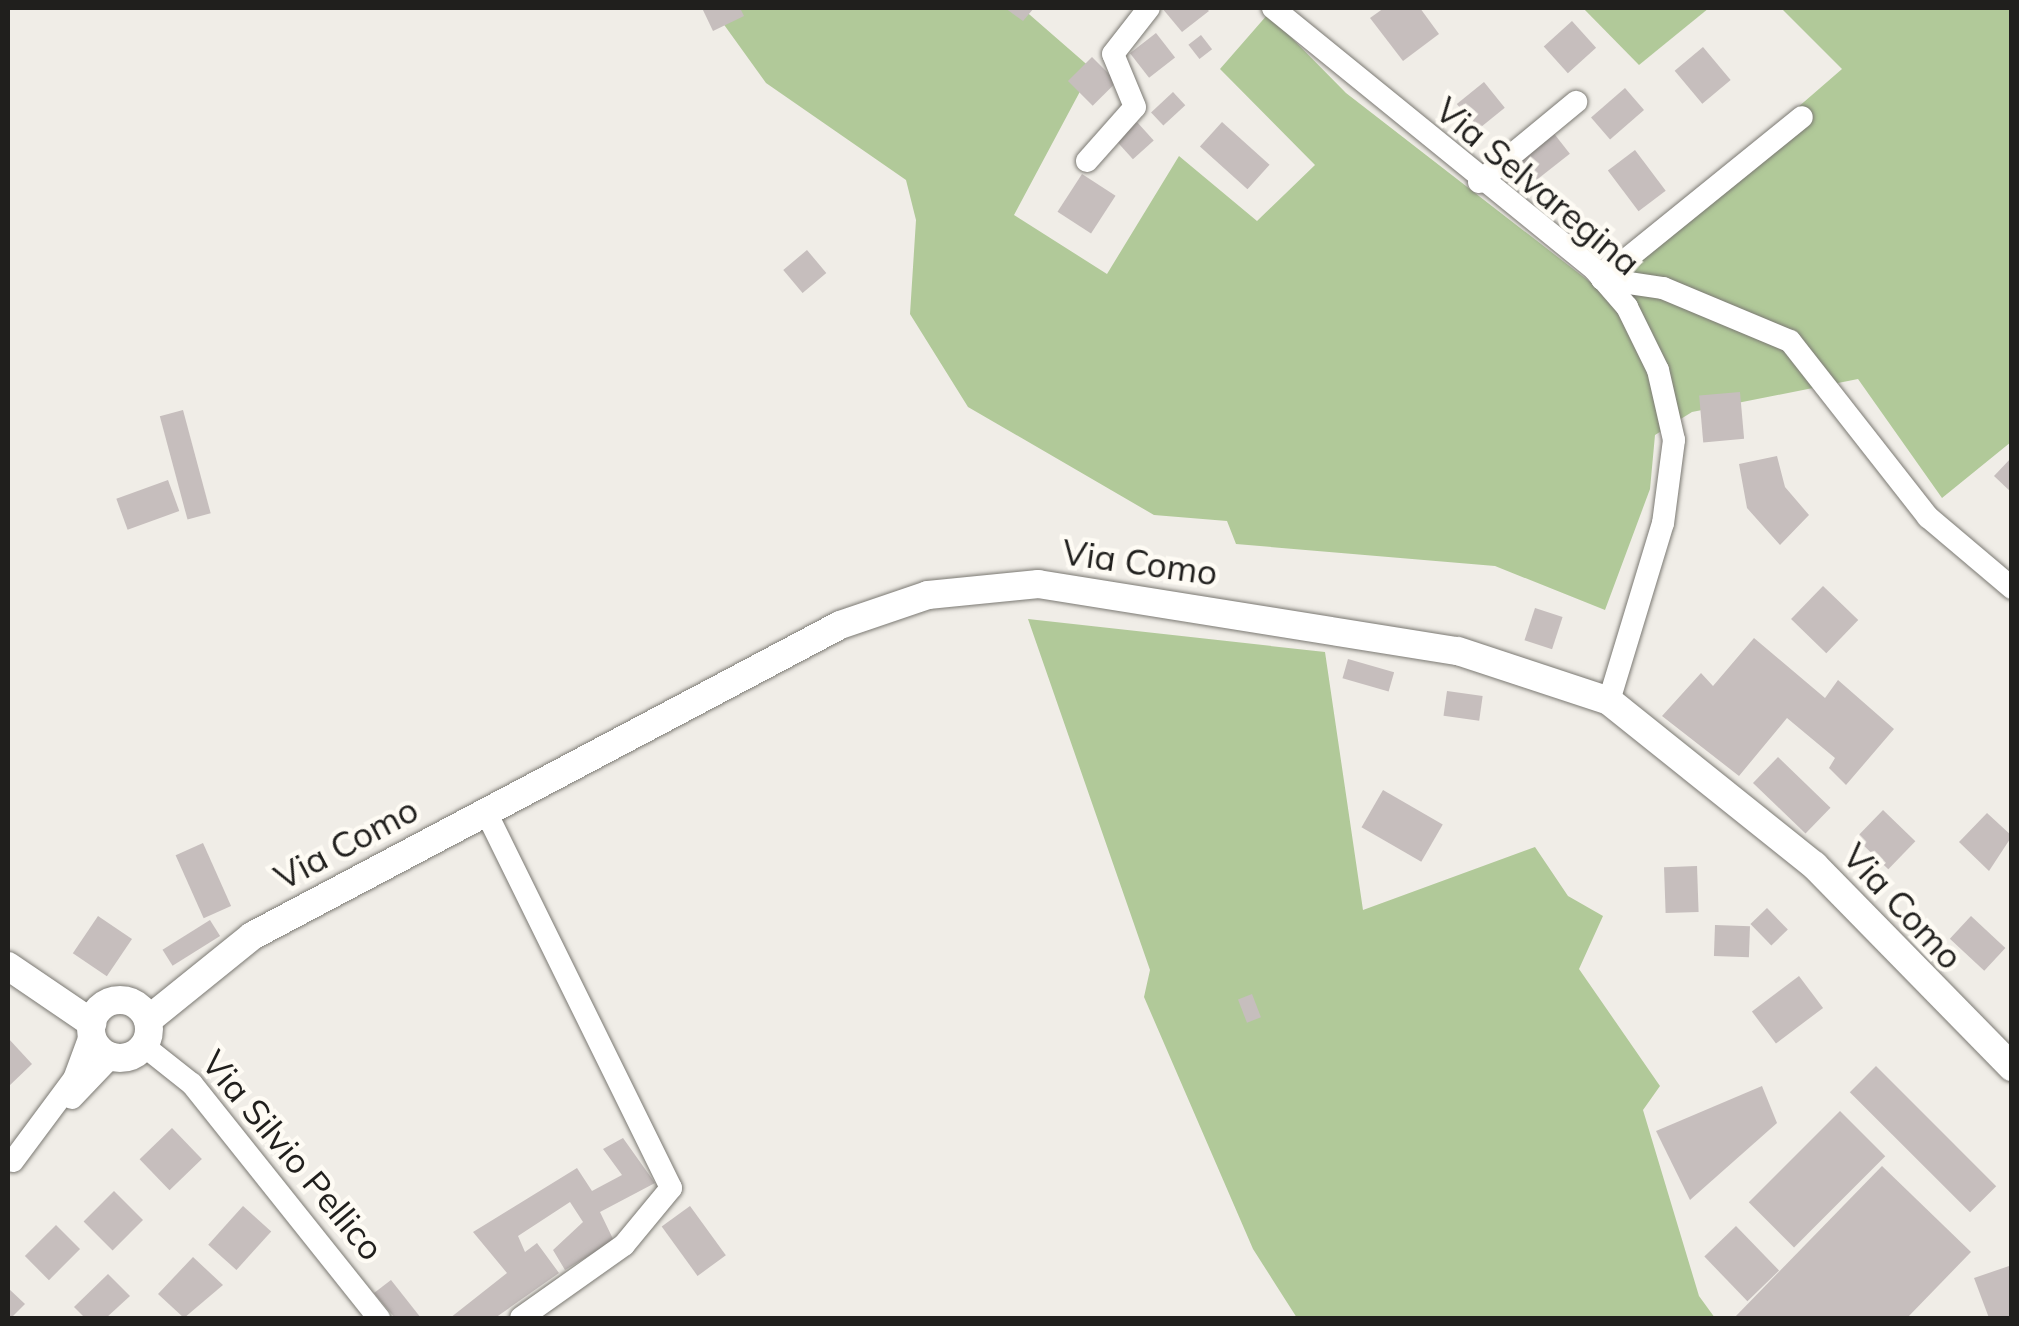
<!DOCTYPE html>
<html>
<head>
<meta charset="utf-8">
<style>
  body { margin:0 }
  #map { position:relative; width:2019px; height:1326px; overflow:hidden; background:#f0ede7; font-family:Mulish,sans-serif }
  div>[style] { position:absolute }
  .forest>* { inset:0; background:#b1c999 }
  .building>* { inset:0; background:#c6bebd; transform-origin:0 0 }
  .roads { filter:drop-shadow(0 0 2px #7b7973) drop-shadow(0 0 2px #7b7973) }
  .minor>* { height:22px; margin:-11px; padding:0 11px; transform-origin:11px; border-radius:11px; background:#fff }
  .major>* { height:28px; margin:-14px; padding:0 14px; transform-origin:14px; border-radius:14px; background:#fff }
  .major>.ring { margin:-14px; padding:0; box-sizing:content-box; background:none; border:28px solid #fff; border-radius:50% }
  span { translate:-50% -50%; white-space:nowrap; text-align:center; line-height:1.15; -webkit-text-stroke:9px #fefbf4; paint-order:stroke }
  .street-label { font-size:35px; color:#201f1d }
  .frame { position:absolute; inset:0; border:10px solid #201f1d; pointer-events:none }
</style>
</head>
<body>
<div id="map">
  <div class="forest">
    <i style="clip-path:polygon(712px 8px,1022px 8px,1092px 69px,1014px 215px,1107px 274px,1179px 156px,1257px 221px,1315px 165px,1220px 69px,1268px 14px,1346px 93px,1603px 292px,1701px 191px,1842px 69px,1781px 8px,2011px 8px,2011px 442px,1942px 498px,1858px 379px,1692px 412px,1655px 435px,1650px 489px,1605px 610px,1495px 566px,1236px 544px,1227px 521px,1154px 515px,968px 407px,910px 314px,916px 220px,906px 180px,766px 83px)"></i>
    <i style="clip-path:polygon(1583px 8px,1709px 8px,1639px 65px)"></i>
    <i style="clip-path:polygon(1028px 619px,1325px 652px,1363px 910px,1535px 847px,1568px 896px,1603px 916px,1579px 969px,1660px 1086px,1643px 1110px,1699px 1296px,1715px 1318px,1297px 1318px,1253px 1249px,1144px 997px,1150px 970px)"></i>
  </div>
  <div class="building">
    <i style="clip-path:polygon(702px 8px,740px 8px,744px 16px,713px 31px)"></i>
    <i style="clip-path:polygon(1005px 8px,1034px 8px,1023px 21px)"></i>
    <i style="clip-path:polygon(1162px 8px,1206px 8px,1209px 11px,1182px 32px)"></i>
    <i style="clip-path:polygon(1384px 8px,1420px 8px,1439px 34px,1403px 61px,1370px 18px)"></i>
    <i style="left:1572px;top:21px;width:36px;height:38px;rotate:48deg"></i>
    <i style="left:1156px;top:33px;width:31px;height:33px;rotate:52deg"></i>
    <i style="left:1201px;top:35px;width:18px;height:16px;rotate:52deg"></i>
    <i style="left:1703px;top:47px;width:43px;height:37px;rotate:50deg"></i>
    <i style="left:1092px;top:57px;width:35px;height:34px;rotate:45deg"></i>
    <i style="left:1484px;top:82px;width:33px;height:35px;rotate:51deg"></i>
    <i style="left:1625px;top:88px;width:29px;height:45px;rotate:49deg"></i>
    <i style="left:1173px;top:92px;width:18px;height:30px;rotate:47deg"></i>
    <i style="left:1137px;top:122px;width:25px;height:28px;rotate:48deg"></i>
    <i style="left:1222px;top:122px;width:64px;height:33px;rotate:42deg"></i>
    <i style="left:1552px;top:131px;width:29px;height:42px;rotate:52deg"></i>
    <i style="left:1635px;top:150px;width:51px;height:34px;rotate:53deg"></i>
    <i style="left:1082px;top:174px;width:40px;height:45px;rotate:33deg"></i>
    <i style="left:807px;top:250px;width:30px;height:31px;rotate:50deg"></i>
    <i style="left:1740px;top:392px;width:47px;height:41px;rotate:85deg"></i>
    <i style="left:183px;top:410px;width:107px;height:24px;rotate:75deg"></i>
    <i style="clip-path:polygon(1777px 456px,1785px 487px,1809px 515px,1780px 545px,1747px 508px,1739px 464px)"></i>
    <i style="clip-path:polygon(2012px 457px,2012px 493px,1994px 476px)"></i>
    <i style="left:168px;top:480px;width:33px;height:55px;rotate:70deg"></i>
    <i style="left:1823px;top:586px;width:49px;height:46px;rotate:44deg"></i>
    <i style="left:1535px;top:608px;width:29px;height:34px;rotate:18deg"></i>
    <i style="clip-path:polygon(1754px 638px,1825px 698px,1838px 680px,1894px 729px,1846px 785px,1829px 768px,1835px 758px,1787px 718px,1739px 776px,1662px 716px,1701px 673px,1713px 686px)"></i>
    <i style="left:1348px;top:659px;width:48px;height:20px;rotate:16deg"></i>
    <i style="left:1447px;top:691px;width:36px;height:25px;rotate:8deg"></i>
    <i style="left:1778px;top:757px;width:73px;height:36px;rotate:44deg"></i>
    <i style="left:1383px;top:790px;width:69px;height:43px;rotate:30deg"></i>
    <i style="left:1883px;top:810px;width:45px;height:39px;rotate:44deg"></i>
    <i style="clip-path:polygon(1987px 813px,2012px 836px,1989px 871px,1959px 842px)"></i>
    <i style="left:203px;top:843px;width:69px;height:30px;rotate:66deg"></i>
    <i style="left:1697px;top:866px;width:46px;height:33px;rotate:88deg"></i>
    <i style="left:1767px;top:908px;width:30px;height:23px;rotate:46deg"></i>
    <i style="left:98px;top:916px;width:41px;height:45px;rotate:34deg"></i>
    <i style="left:1971px;top:916px;width:47px;height:31px;rotate:43deg"></i>
    <i style="left:210px;top:920px;width:19px;height:56px;rotate:58deg"></i>
    <i style="left:1715px;top:925px;width:35px;height:31px;rotate:2deg"></i>
    <i style="left:1799px;top:976px;width:40px;height:59px;rotate:53deg"></i>
    <i style="left:1252px;top:994px;width:25px;height:15px;rotate:69deg"></i>
    <i style="clip-path:polygon(8px 1038px,32px 1064px,8px 1087px)"></i>
    <i style="left:1876px;top:1066px;width:170px;height:37px;rotate:45deg"></i>
    <i style="clip-path:polygon(1762px 1086px,1777px 1123px,1690px 1200px,1656px 1131px)"></i>
    <i style="left:1840px;top:1111px;width:64px;height:129px;rotate:45deg"></i>
    <i style="left:172px;top:1128px;width:43px;height:45px;rotate:46deg"></i>
    <i style="clip-path:polygon(623px 1138px,655px 1183px,600px 1212px,614px 1241px,565px 1270px,553px 1250px,583px 1222px,570px 1202px,518px 1236px,525px 1252px,537px 1243px,559px 1273px,495px 1318px,450px 1318px,507px 1273px,473px 1232px,577px 1168px,592px 1191px,622px 1175px,603px 1149px)"></i>
    <i style="clip-path:polygon(1882px 1166px,1971px 1252px,1907px 1318px,1734px 1318px)"></i>
    <i style="left:114px;top:1191px;width:41px;height:43px;rotate:45deg"></i>
    <i style="left:243px;top:1206px;width:38px;height:52px;rotate:42deg"></i>
    <i style="left:690px;top:1206px;width:61px;height:35px;rotate:54deg"></i>
    <i style="left:56px;top:1225px;width:34px;height:44px;rotate:45deg"></i>
    <i style="left:1736px;top:1226px;width:62px;height:44px;rotate:46deg"></i>
    <i style="clip-path:polygon(193px 1257px,223px 1285px,184px 1318px,158px 1294px)"></i>
    <i style="clip-path:polygon(2012px 1265px,2012px 1318px,1989px 1318px,1974px 1278px)"></i>
    <i style="clip-path:polygon(108px 1274px,130px 1296px,106px 1318px,85px 1318px,74px 1307px)"></i>
    <i style="clip-path:polygon(391px 1280px,421px 1318px,395px 1318px,374px 1293px)"></i>
    <i style="clip-path:polygon(8px 1288px,25px 1304px,11px 1318px,8px 1318px)"></i>
  </div>
  <div class="roads">
    <div class="minor">
      <i style="left:1273px;top:8px;width:415px;rotate:39.1deg"></i>
      <i style="left:1595px;top:270px;width:49px;rotate:49.1deg"></i>
      <i style="left:1627px;top:307px;width:70px;rotate:63.8deg"></i>
      <i style="left:1658px;top:370px;width:72px;rotate:77.1deg"></i>
      <i style="left:1674px;top:440px;width:84px;rotate:97.5deg"></i>
      <i style="left:1663px;top:523px;width:186px;rotate:106.9deg"></i>
      <i style="left:1087px;top:161px;width:72px;rotate:-48.4deg"></i>
      <i style="left:1135px;top:107px;width:57px;rotate:-112.5deg"></i>
      <i style="left:1113px;top:54px;width:58px;rotate:-52deg"></i>
      <i style="left:1479px;top:182px;width:126px;rotate:-39.5deg"></i>
      <i style="left:1602px;top:279px;width:62px;rotate:8.4deg"></i>
      <i style="left:1663px;top:288px;width:138px;rotate:22.7deg"></i>
      <i style="left:1790px;top:341px;width:224px;rotate:51.9deg"></i>
      <i style="left:1928px;top:517px;width:110px;rotate:40.2deg"></i>
      <i style="left:1602px;top:279px;width:257px;rotate:-39deg"></i>
      <i style="left:486px;top:812px;width:419px;rotate:63.8deg"></i>
      <i style="left:671px;top:1188px;width:74px;rotate:129.5deg"></i>
      <i style="left:624px;top:1245px;width:126px;rotate:144.7deg"></i>
      <i style="left:144px;top:1046px;width:61px;rotate:38.4deg"></i>
      <i style="left:192px;top:1084px;width:300px;rotate:51.4deg"></i>
      <i style="left:72px;top:1098px;width:57px;rotate:-46.4deg"></i>
      <i style="left:13px;top:1161px;width:102px;rotate:-53.4deg"></i>
      <i style="left:74px;top:1079px;width:49px;rotate:-69.7deg"></i>
    </div>
    <div class="major">
      <i style="left:8px;top:966px;width:102px;rotate:34.2deg"></i>
      <i class="ring" style="left:91px;top:1000px;width:30px;height:30px"></i>
      <i style="left:148px;top:1020px;width:134px;rotate:-38.9deg"></i>
      <i style="left:252px;top:936px;width:665px;rotate:-27.87deg"></i>
      <i style="left:840px;top:625px;width:93px;rotate:-18.8deg"></i>
      <i style="left:928px;top:595px;width:111px;rotate:-5.7deg"></i>
      <i style="left:1038px;top:584px;width:425px;rotate:9.1deg"></i>
      <i style="left:1458px;top:651px;width:159px;rotate:18.3deg"></i>
      <i style="left:1609px;top:701px;width:263px;rotate:38.7deg"></i>
      <i style="left:1814px;top:865px;width:283px;rotate:45.6deg"></i>
    </div>
  </div>
  <div class="street-label">
    <span style="left:1538px;top:186px;rotate:40deg">Via Selvaregina</span>
    <span style="left:1140px;top:562px;rotate:8deg">Via Como</span>
    <span style="left:346px;top:843px;rotate:-28deg">Via Como</span>
    <span style="left:1903px;top:906px;rotate:47deg">Via Como</span>
    <span style="left:293px;top:1155px;rotate:50deg">Via Silvio Pellico</span>
  </div>
  <div class="frame"></div>
</div>
</body>
</html>
